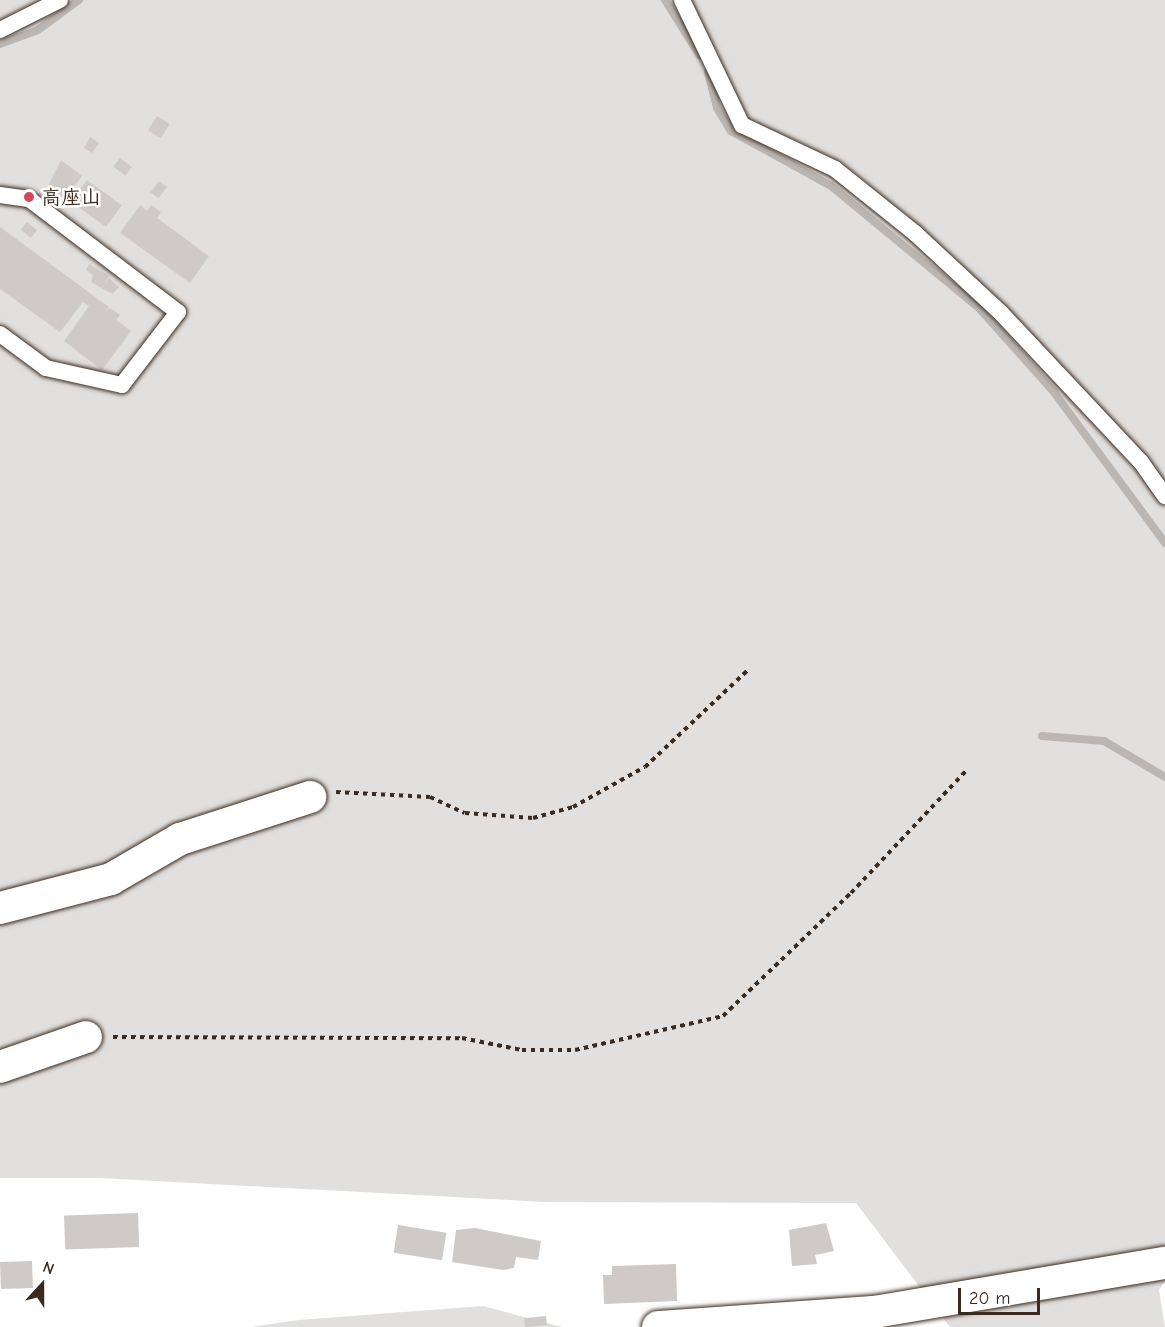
<!DOCTYPE html>
<html>
<head>
<meta charset="utf-8">
<style>
  body { margin:0 }
  #map { position:relative; width:1165px; height:1327px; overflow:hidden; background:#fff; font-family:"Comic Neue","Klee One",sans-serif }
  div>[style] { position:absolute }
  .green>* { inset:0; background:#e2e0de }
  .stream>* { height:8px; margin:-4px; padding:0 4px; transform-origin:4px; border-radius:4px; background:#bcb6b3 }
  .building>* { inset:0; background:#cfcac7; transform-origin:0 0 }
  .path>* { height:4px; margin-top:-2px; transform-origin:0; background:repeating-linear-gradient(90deg,#3b2a1e 0 4.5px,transparent 0 9px) }
  .roads { filter:drop-shadow(0 0 2px #3b2a1e) drop-shadow(0 0 2px #3b2a1e) }
  .lane>* { height:16px; margin:-8px; padding:0 8px; transform-origin:8px; border-radius:8px; background:#fff }
  .street>* { height:32px; margin:-16px; padding:0 16px; transform-origin:16px; border-radius:16px; background:#fff }
  .dots>* { width:16px; height:16px; translate:-50% -50%; box-sizing:border-box; border:3px solid #fff; border-radius:50% }
  span { translate:-50% -50%; white-space:nowrap; text-align:center; line-height:1.15; -webkit-text-stroke:5px #fff; paint-order:stroke }
  .poi-label { font-size:20px; color:#3b2a1e; font-weight:700 }
  .left { translate:0 -50%; text-align:left }
  .north { position:absolute; left:12px; top:1255px; width:60px; height:60px; -webkit-text-stroke:4px #fff; paint-order:stroke; rotate:21deg; font-size:16px; font-weight:700; line-height:24px; text-align:center; color:#3b2a1e }
  .north::after { content:''; display:block; margin:auto; width:21px; height:27px; background:#3b2a1e; clip-path:polygon(50% 0,100% 100%,50% 72%,0 100%) }
  .scale { position:absolute; left:958px; top:1288px; width:82px; height:27px; box-sizing:border-box; border:3px solid #3b2a1e; border-top:0; padding-left:8px; font-size:18px; line-height:21px; white-space:nowrap; color:#3b2a1e; -webkit-text-stroke:4px #fff; paint-order:stroke }
</style>
</head>
<body>
<div id="map">
  <div class="green">
    <i style="clip-path:polygon(0 0,1165px 0,1165px 1281px,1159px 1290px,1165px 1327px,950px 1327px,856px 1203px,545px 1202px,100px 1178px,0 1178px)"></i>
    <i style="clip-path:polygon(483px 1306px,562px 1327px,250px 1327px,299px 1320px)"></i>
  </div>
  <div class="stream">
    <i style="left:665px;top:0;width:66px;rotate:58deg"></i>
    <i style="left:0;top:44px;width:40px;rotate:-20.2deg"></i>
    <i style="left:38px;top:30px;width:51px;rotate:-36.2deg"></i>
    <i style="left:708px;top:72px;width:37px;rotate:76deg"></i>
    <i style="left:717px;top:108px;width:27px;rotate:59deg"></i>
    <i style="left:731px;top:131px;width:114px;rotate:28.8deg"></i>
    <i style="left:831px;top:186px;width:190px;rotate:39.5deg"></i>
    <i style="left:978px;top:307px;width:113px;rotate:48.2deg"></i>
    <i style="left:1053px;top:391px;width:189px;rotate:53.6deg"></i>
    <i style="left:1042px;top:736px;width:62px;rotate:4.6deg"></i>
    <i style="left:1104px;top:741px;width:71px;rotate:30.5deg"></i>
  </div>
  <div class="building">
    <i style="left:157px;top:116px;width:15px;height:17px;rotate:32deg"></i>
    <i style="clip-path:polygon(90px 137px,99px 143px,92px 153px,84px 148px)"></i>
    <i style="left:120px;top:158px;width:15px;height:11px;rotate:37deg"></i>
    <i style="clip-path:polygon(61px 160px,82px 176px,65px 199px,48px 186px)"></i>
    <i style="left:87px;top:180px;width:43px;height:27px;rotate:36deg"></i>
    <i style="left:159px;top:181px;width:10px;height:14px;rotate:37deg"></i>
    <i style="clip-path:polygon(140px 205px,147px 211px,151px 205px,161px 212px,157px 218px,209px 256px,190px 283px,120px 233px)"></i>
    <i style="left:27px;top:222px;width:13px;height:10px;rotate:39deg"></i>
    <i style="clip-path:polygon(0 227px,109px 307px,105px 312px,110px 308px,120px 315px,116px 320px,131px 331px,102px 370px,64px 341px,89px 306px,83px 302px,60px 332px,0 289px)"></i>
    <i style="clip-path:polygon(89px 264px,109px 276px,104px 284px,109px 278px,119px 287px,112px 294px,91px 282px,93px 275px,86px 270px)"></i>
    <i style="left:138px;top:1213px;width:34px;height:74px;rotate:88deg"></i>
    <i style="clip-path:polygon(826px 1223px,834px 1251px,815px 1255px,817px 1264px,792px 1266px,789px 1230px)"></i>
    <i style="left:398px;top:1225px;width:49px;height:28px;rotate:9deg"></i>
    <i style="clip-path:polygon(475px 1228px,541px 1241px,538px 1260px,516px 1257px,514px 1268px,503px 1270px,452px 1262px,456px 1230px)"></i>
    <i style="left:32px;top:1261px;width:27px;height:32px;rotate:88deg"></i>
    <i style="clip-path:polygon(676px 1264px,677px 1301px,604px 1304px,603px 1275px,612px 1275px,612px 1266px)"></i>
    <i style="left:546px;top:1316px;width:9px;height:22px;rotate:84deg"></i>
  </div>
  <div class="path">
    <i style="left:336px;top:792px;width:94px;rotate:3deg"></i>
    <i style="left:430px;top:797px;width:38px;rotate:25deg"></i>
    <i style="left:465px;top:813px;width:68px;rotate:4.2deg"></i>
    <i style="left:533px;top:818px;width:41px;rotate:-15.4deg"></i>
    <i style="left:573px;top:807px;width:82px;rotate:-29.1deg"></i>
    <i style="left:645px;top:767px;width:141px;rotate:-43.3deg"></i>
    <i style="left:113px;top:1037px;width:349px;rotate:0.2deg"></i>
    <i style="left:462px;top:1038px;width:61px;rotate:11.3deg"></i>
    <i style="left:522px;top:1050px;width:53px"></i>
    <i style="left:575px;top:1050px;width:152px;rotate:-12.9deg"></i>
    <i style="left:723px;top:1016px;width:178px;rotate:-43.9deg"></i>
    <i style="left:851px;top:893px;width:168px;rotate:-46.7deg"></i>
  </div>
  <div class="roads">
    <div class="lane">
      <i style="left:682px;top:0;width:139px;rotate:64.4deg"></i>
      <i style="left:742px;top:125px;width:103px;rotate:25.3deg"></i>
      <i style="left:835px;top:169px;width:104px;rotate:38.7deg"></i>
      <i style="left:916px;top:234px;width:116px;rotate:42.9deg"></i>
      <i style="left:1001px;top:313px;width:204px;rotate:46.8deg"></i>
      <i style="left:1141px;top:462px;width:42px;rotate:54.8deg"></i>
      <i style="left:0;top:30px;width:67px;rotate:-26.6deg"></i>
      <i style="left:0;top:195px;width:29px;rotate:8deg"></i>
      <i style="left:29px;top:199px;width:187px;rotate:37.2deg"></i>
      <i style="left:178px;top:312px;width:92px;rotate:127.5deg"></i>
      <i style="left:122px;top:385px;width:78px;rotate:-167.4deg"></i>
      <i style="left:46px;top:368px;width:57px;rotate:-143.5deg"></i>
    </div>
    <div class="street">
      <i style="left:0;top:908px;width:115px;rotate:-14.6deg"></i>
      <i style="left:111px;top:879px;width:80px;rotate:-30.1deg"></i>
      <i style="left:180px;top:839px;width:137px;rotate:-17.9deg"></i>
      <i style="left:0;top:1067px;width:91px;rotate:-19.2deg"></i>
      <i style="left:658px;top:1327px;width:217px;rotate:-4deg"></i>
      <i style="left:874px;top:1312px;width:295px;rotate:-9.6deg"></i>
    </div>
  </div>
  <div class="dots">
    <i style="left:29px;top:197px;background:#d1495b"></i>
  </div>
  <div class="poi-label">
    <span class="left" style="left:41px;top:197px">高座山</span>
  </div>
  <div class="north">N</div>
  <div class="scale">20 m</div>
</div>
</body>
</html>
